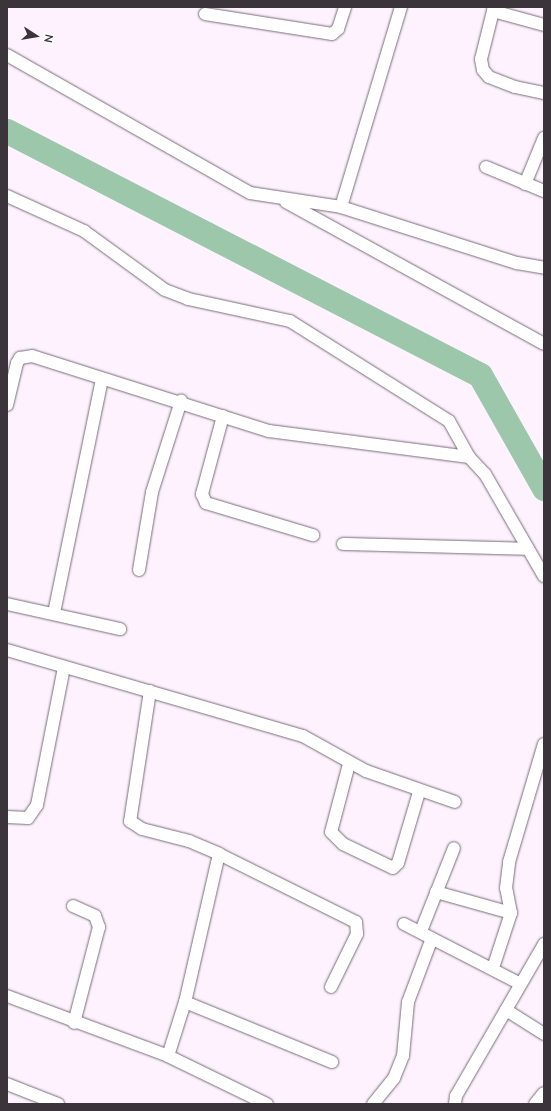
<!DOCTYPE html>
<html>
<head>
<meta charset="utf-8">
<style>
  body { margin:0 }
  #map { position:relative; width:551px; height:1111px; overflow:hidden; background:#fef2fe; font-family:"Nunito Sans",sans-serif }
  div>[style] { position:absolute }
  .river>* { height:25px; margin:-12.5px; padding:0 12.5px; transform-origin:12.5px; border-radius:12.5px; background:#9cc7aa }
  .roads { filter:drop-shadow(0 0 1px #796c79) drop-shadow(0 0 1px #796c79) }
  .minor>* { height:12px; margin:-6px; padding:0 6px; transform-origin:6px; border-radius:6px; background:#fff }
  span { translate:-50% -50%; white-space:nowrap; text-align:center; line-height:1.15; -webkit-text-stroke:3px #fff; paint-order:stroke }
  .frame { position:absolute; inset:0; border:8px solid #3b353b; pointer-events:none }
  .north { position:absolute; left:16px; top:16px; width:40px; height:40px; -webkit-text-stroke:3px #fff; paint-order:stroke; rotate:102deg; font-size:11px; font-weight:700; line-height:16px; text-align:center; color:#3b353b }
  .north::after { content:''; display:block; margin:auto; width:14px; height:18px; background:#3b353b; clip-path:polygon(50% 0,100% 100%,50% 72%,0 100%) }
</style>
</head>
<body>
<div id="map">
  <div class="river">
    <i style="left:7px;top:131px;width:532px;rotate:27.29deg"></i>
    <i style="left:480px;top:375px;width:130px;rotate:60.5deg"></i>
  </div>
  <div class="roads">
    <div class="minor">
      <i style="left:494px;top:7px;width:54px;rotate:104deg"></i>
      <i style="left:481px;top:59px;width:11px;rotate:80deg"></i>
      <i style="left:483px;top:70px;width:9px;rotate:49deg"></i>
      <i style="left:489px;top:77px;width:28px;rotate:21deg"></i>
      <i style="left:515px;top:87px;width:30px;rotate:12deg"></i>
      <i style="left:493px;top:11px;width:53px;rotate:15.4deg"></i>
      <i style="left:205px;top:14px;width:129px;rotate:8.9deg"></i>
      <i style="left:332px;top:34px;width:8px;rotate:-40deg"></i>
      <i style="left:338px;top:29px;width:23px;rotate:-72deg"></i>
      <i style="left:7px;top:55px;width:279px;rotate:29.6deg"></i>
      <i style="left:250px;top:193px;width:92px;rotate:8.7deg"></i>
      <i style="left:341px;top:207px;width:185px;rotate:17.7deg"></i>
      <i style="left:517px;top:263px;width:27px;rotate:10deg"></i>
      <i style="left:486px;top:167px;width:63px;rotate:22.5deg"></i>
      <i style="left:525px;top:184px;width:50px;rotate:-67.6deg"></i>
      <i style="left:7px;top:196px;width:85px;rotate:24.4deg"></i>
      <i style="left:84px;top:231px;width:100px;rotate:36.1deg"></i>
      <i style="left:165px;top:290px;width:25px;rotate:21deg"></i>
      <i style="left:188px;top:299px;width:104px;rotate:12.2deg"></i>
      <i style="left:290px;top:321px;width:188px;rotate:32.2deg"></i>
      <i style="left:449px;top:421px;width:41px;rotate:60.9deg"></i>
      <i style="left:286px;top:202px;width:294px;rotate:28.8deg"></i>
      <i style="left:341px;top:207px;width:209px;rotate:-73.3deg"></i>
      <i style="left:7px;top:405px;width:43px;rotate:-76.6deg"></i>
      <i style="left:17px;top:363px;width:6px;rotate:-59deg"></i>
      <i style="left:20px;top:358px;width:12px;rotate:-9deg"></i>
      <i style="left:32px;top:356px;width:249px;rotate:17.6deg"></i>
      <i style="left:269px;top:431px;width:202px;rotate:7.4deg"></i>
      <i style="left:469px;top:457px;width:23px;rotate:47deg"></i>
      <i style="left:485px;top:474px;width:118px;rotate:60deg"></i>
      <i style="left:223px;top:416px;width:81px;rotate:105.1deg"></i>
      <i style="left:202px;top:494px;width:10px;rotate:66deg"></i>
      <i style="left:206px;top:503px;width:112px;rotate:16.7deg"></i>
      <i style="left:343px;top:544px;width:185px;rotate:1.5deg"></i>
      <i style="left:139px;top:570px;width:79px;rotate:-80.5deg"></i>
      <i style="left:152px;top:492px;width:96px;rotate:-72.3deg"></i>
      <i style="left:7px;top:604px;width:116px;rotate:12.5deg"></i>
      <i style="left:54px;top:613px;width:238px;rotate:-78.4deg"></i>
      <i style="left:7px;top:650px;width:308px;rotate:16.2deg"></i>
      <i style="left:303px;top:736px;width:72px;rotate:29.1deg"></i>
      <i style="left:366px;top:771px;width:94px;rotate:19.2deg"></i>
      <i style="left:150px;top:691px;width:132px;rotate:98.7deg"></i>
      <i style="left:130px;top:821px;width:14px;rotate:34deg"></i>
      <i style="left:142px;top:829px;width:49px;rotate:14.3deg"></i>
      <i style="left:189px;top:841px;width:33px;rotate:23deg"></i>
      <i style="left:219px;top:854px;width:153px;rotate:26.4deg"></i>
      <i style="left:356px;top:922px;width:12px;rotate:85deg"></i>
      <i style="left:357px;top:934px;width:59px;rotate:116.1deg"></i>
      <i style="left:349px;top:764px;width:70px;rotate:104.8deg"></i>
      <i style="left:331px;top:832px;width:17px;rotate:45deg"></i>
      <i style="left:343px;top:844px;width:55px;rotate:25.6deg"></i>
      <i style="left:393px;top:868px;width:7px;rotate:-45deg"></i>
      <i style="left:398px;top:863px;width:74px;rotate:-73.5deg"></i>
      <i style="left:7px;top:817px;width:21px;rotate:3deg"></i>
      <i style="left:28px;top:818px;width:16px;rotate:-55deg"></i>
      <i style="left:37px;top:805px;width:141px;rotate:-78.9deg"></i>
      <i style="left:219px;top:854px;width:152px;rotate:102.9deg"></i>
      <i style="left:185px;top:1002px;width:159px;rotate:22.2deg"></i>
      <i style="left:436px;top:892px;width:78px;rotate:15.6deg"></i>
      <i style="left:73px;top:906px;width:24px;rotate:24deg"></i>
      <i style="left:95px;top:916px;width:12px;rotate:70deg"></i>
      <i style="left:99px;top:927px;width:99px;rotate:104.6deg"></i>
      <i style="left:404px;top:924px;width:129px;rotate:27.2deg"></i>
      <i style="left:421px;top:931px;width:89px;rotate:-68.3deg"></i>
      <i style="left:493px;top:968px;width:58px;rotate:-71.9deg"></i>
      <i style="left:511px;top:913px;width:25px;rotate:-101deg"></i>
      <i style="left:506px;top:888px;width:26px;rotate:-83deg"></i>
      <i style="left:509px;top:862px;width:123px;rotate:-73.5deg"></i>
      <i style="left:7px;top:996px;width:172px;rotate:20.4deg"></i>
      <i style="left:168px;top:1056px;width:110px;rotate:25.9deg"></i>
      <i style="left:506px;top:1010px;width:45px;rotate:32.3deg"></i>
      <i style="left:168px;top:1056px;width:57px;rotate:-72.5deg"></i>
      <i style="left:7px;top:1084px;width:55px;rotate:21.4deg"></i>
      <i style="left:373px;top:1104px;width:33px;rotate:-51deg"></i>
      <i style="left:394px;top:1078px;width:24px;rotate:-68deg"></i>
      <i style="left:403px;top:1056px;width:54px;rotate:-84.7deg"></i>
      <i style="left:408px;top:1002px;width:68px;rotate:-69.4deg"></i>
      <i style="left:455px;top:1104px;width:8px;rotate:-83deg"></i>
      <i style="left:456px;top:1096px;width:176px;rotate:-59.9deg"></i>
      <i style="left:535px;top:1104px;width:14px;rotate:-51deg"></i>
    </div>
  </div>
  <div class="frame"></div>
  <div class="north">N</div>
</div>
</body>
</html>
